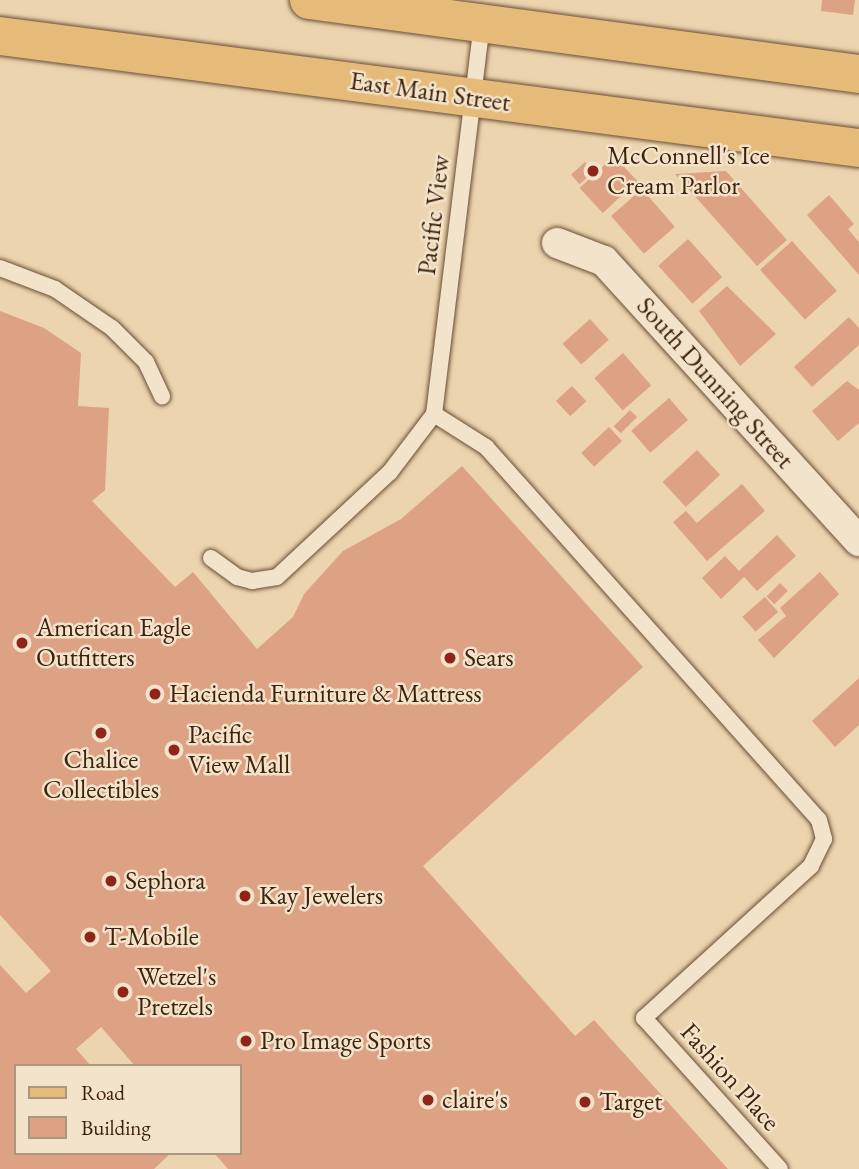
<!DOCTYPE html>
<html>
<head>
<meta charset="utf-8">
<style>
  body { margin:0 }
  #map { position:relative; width:859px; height:1169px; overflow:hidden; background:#ecd4af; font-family:"EB Garamond",serif }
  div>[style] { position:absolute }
  .building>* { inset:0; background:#dda183; transform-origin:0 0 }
  .roads { filter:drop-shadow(0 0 2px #6a4e35) drop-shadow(0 0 2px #6a4e35) }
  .lane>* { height:16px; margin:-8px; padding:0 8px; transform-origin:8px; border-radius:8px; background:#f3e3cb }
  .street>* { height:30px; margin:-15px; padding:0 15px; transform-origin:15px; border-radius:15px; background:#f3e3cb }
  .primary>* { height:38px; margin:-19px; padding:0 19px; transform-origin:19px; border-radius:19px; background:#e6ba78 }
  .dots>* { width:19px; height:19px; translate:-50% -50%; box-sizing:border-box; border:4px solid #f3e3cb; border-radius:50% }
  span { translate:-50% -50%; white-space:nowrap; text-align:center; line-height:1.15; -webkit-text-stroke:5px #f3e3cb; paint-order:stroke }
  .street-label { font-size:26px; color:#3e220c }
  .poi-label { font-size:26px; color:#3e220c }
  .left { translate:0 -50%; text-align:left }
  .legend { position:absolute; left:14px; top:1064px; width:228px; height:91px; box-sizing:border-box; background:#f3e3cb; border:2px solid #ab967f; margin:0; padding:9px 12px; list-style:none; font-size:21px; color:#3e220c }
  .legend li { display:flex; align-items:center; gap:14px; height:35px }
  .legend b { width:35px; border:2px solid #ab967f }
</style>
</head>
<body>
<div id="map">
  <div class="building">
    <i style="clip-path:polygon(822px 0,855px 0,853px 15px,821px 11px)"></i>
    <i style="left:614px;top:156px;width:34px;height:47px;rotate:47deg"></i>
    <i style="left:585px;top:162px;width:13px;height:19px;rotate:48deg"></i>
    <i style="clip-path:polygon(726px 171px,787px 240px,757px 266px,675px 174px)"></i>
    <i style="left:642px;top:189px;width:50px;height:41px;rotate:49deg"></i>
    <i style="clip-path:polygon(829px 195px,854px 224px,848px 229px,859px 242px,859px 275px,807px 215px)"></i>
    <i style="left:688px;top:239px;width:51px;height:40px;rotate:48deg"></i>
    <i style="left:792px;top:241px;width:67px;height:43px;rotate:48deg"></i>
    <i style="clip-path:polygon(727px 286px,776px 334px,740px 366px,699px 311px)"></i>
    <i style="clip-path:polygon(0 311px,44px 328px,81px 353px,78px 406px,109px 408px,105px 490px,92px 501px,175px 587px,193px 572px,257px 649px,293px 617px,304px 594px,343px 551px,401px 519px,462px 466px,643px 667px,423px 866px,575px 1036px,594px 1020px,728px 1169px,228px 1169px,214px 1153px,240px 1153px,240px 1066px,135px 1066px,101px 1027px,76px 1049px,91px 1066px,16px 1066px,16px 1153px,171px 1153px,154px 1169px,0 1169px,0 965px,26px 993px,51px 971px,0 915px)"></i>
    <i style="clip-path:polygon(849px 317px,859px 328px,859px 345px,812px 387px,794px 367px)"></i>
    <i style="left:590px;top:319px;width:28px;height:37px;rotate:48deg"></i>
    <i style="left:623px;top:353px;width:43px;height:38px;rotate:49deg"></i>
    <i style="clip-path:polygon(847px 381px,859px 390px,859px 423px,838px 441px,812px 411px)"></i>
    <i style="left:572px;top:386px;width:21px;height:22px;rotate:47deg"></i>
    <i style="left:669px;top:398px;width:29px;height:50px;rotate:49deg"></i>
    <i style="left:630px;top:410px;width:10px;height:23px;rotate:45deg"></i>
    <i style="left:609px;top:427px;width:19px;height:38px;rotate:47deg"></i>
    <i style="left:697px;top:450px;width:34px;height:47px;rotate:47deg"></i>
    <i style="clip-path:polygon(742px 484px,765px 511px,707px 561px,673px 522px,686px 511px,697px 523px)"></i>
    <i style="clip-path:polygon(777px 535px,796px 556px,757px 591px,744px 577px,721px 599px,702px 578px,725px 556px,739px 571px)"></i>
    <i style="clip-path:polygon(820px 572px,839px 594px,774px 658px,758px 640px,786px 616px,780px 608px)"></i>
    <i style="left:780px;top:583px;width:11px;height:19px;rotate:45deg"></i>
    <i style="left:765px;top:597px;width:20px;height:30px;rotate:49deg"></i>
    <i style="clip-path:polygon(859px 678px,859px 725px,835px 747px,812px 721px)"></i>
  </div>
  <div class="roads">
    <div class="lane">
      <i style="left:0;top:268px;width:59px;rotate:20.9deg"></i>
      <i style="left:55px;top:289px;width:69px;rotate:34.4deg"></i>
      <i style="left:112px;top:328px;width:48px;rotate:45deg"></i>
      <i style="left:146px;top:362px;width:38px;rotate:65deg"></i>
      <i style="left:434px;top:414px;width:62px;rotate:32.4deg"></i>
      <i style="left:486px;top:447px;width:500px;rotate:48.24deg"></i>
      <i style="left:819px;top:820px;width:20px;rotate:75deg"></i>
      <i style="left:824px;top:839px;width:30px;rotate:116deg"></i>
      <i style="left:811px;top:866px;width:226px;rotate:137.7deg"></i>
      <i style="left:644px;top:1018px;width:203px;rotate:48deg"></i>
      <i style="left:211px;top:558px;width:32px;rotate:36deg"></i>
      <i style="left:237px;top:577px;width:16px;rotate:15deg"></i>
      <i style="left:252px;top:581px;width:25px;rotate:-9deg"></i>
      <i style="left:277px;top:577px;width:154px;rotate:-42.9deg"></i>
      <i style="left:390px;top:472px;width:73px;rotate:-52.8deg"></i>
      <i style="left:434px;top:414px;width:393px;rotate:-83deg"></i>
    </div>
    <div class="street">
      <i style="left:557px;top:243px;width:50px;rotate:21deg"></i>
      <i style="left:604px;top:261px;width:379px;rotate:47.7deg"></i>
    </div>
    <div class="primary">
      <i style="left:309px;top:0;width:555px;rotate:7.66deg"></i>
      <i style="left:0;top:36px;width:866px;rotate:7.43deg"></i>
    </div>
  </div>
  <div class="dots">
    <i style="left:593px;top:171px;background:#8f2418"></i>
    <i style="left:22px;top:643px;background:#8f2418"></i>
    <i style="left:450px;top:658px;background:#8f2418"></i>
    <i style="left:155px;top:694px;background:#8f2418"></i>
    <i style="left:101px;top:733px;background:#8f2418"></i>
    <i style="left:174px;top:750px;background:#8f2418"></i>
    <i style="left:111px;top:881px;background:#8f2418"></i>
    <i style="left:245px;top:896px;background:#8f2418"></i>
    <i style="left:90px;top:937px;background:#8f2418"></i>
    <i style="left:123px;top:992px;background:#8f2418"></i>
    <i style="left:246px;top:1041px;background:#8f2418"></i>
    <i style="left:428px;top:1100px;background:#8f2418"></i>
    <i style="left:585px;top:1102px;background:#8f2418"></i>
  </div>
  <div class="street-label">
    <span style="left:430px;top:92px;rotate:8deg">East Main Street</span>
    <span style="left:434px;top:215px;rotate:-83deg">Pacific View</span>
    <span style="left:715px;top:383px;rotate:48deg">South Dunning Street</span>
    <span style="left:730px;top:1077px;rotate:48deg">Fashion Place</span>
  </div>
  <div class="poi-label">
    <span class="left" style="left:607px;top:171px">McConnell's Ice<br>Cream Parlor</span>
    <span class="left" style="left:36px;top:643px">American Eagle<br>Outfitters</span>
    <span class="left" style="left:464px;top:658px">Sears</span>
    <span class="left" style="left:169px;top:694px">Hacienda Furniture &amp; Mattress</span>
    <span class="left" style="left:188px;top:750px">Pacific<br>View Mall</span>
    <span style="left:101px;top:775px">Chalice<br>Collectibles</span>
    <span class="left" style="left:125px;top:881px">Sephora</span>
    <span class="left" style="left:259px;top:896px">Kay Jewelers</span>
    <span class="left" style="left:104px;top:937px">T-Mobile</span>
    <span class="left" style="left:137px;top:992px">Wetzel's<br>Pretzels</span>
    <span class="left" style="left:260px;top:1041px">Pro Image Sports</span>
    <span class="left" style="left:442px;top:1100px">claire's</span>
    <span class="left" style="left:599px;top:1102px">Target</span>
  </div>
  <ul class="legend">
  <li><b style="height:9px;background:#e6ba78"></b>Road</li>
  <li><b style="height:19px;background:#dda183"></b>Building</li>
  </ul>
</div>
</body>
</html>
